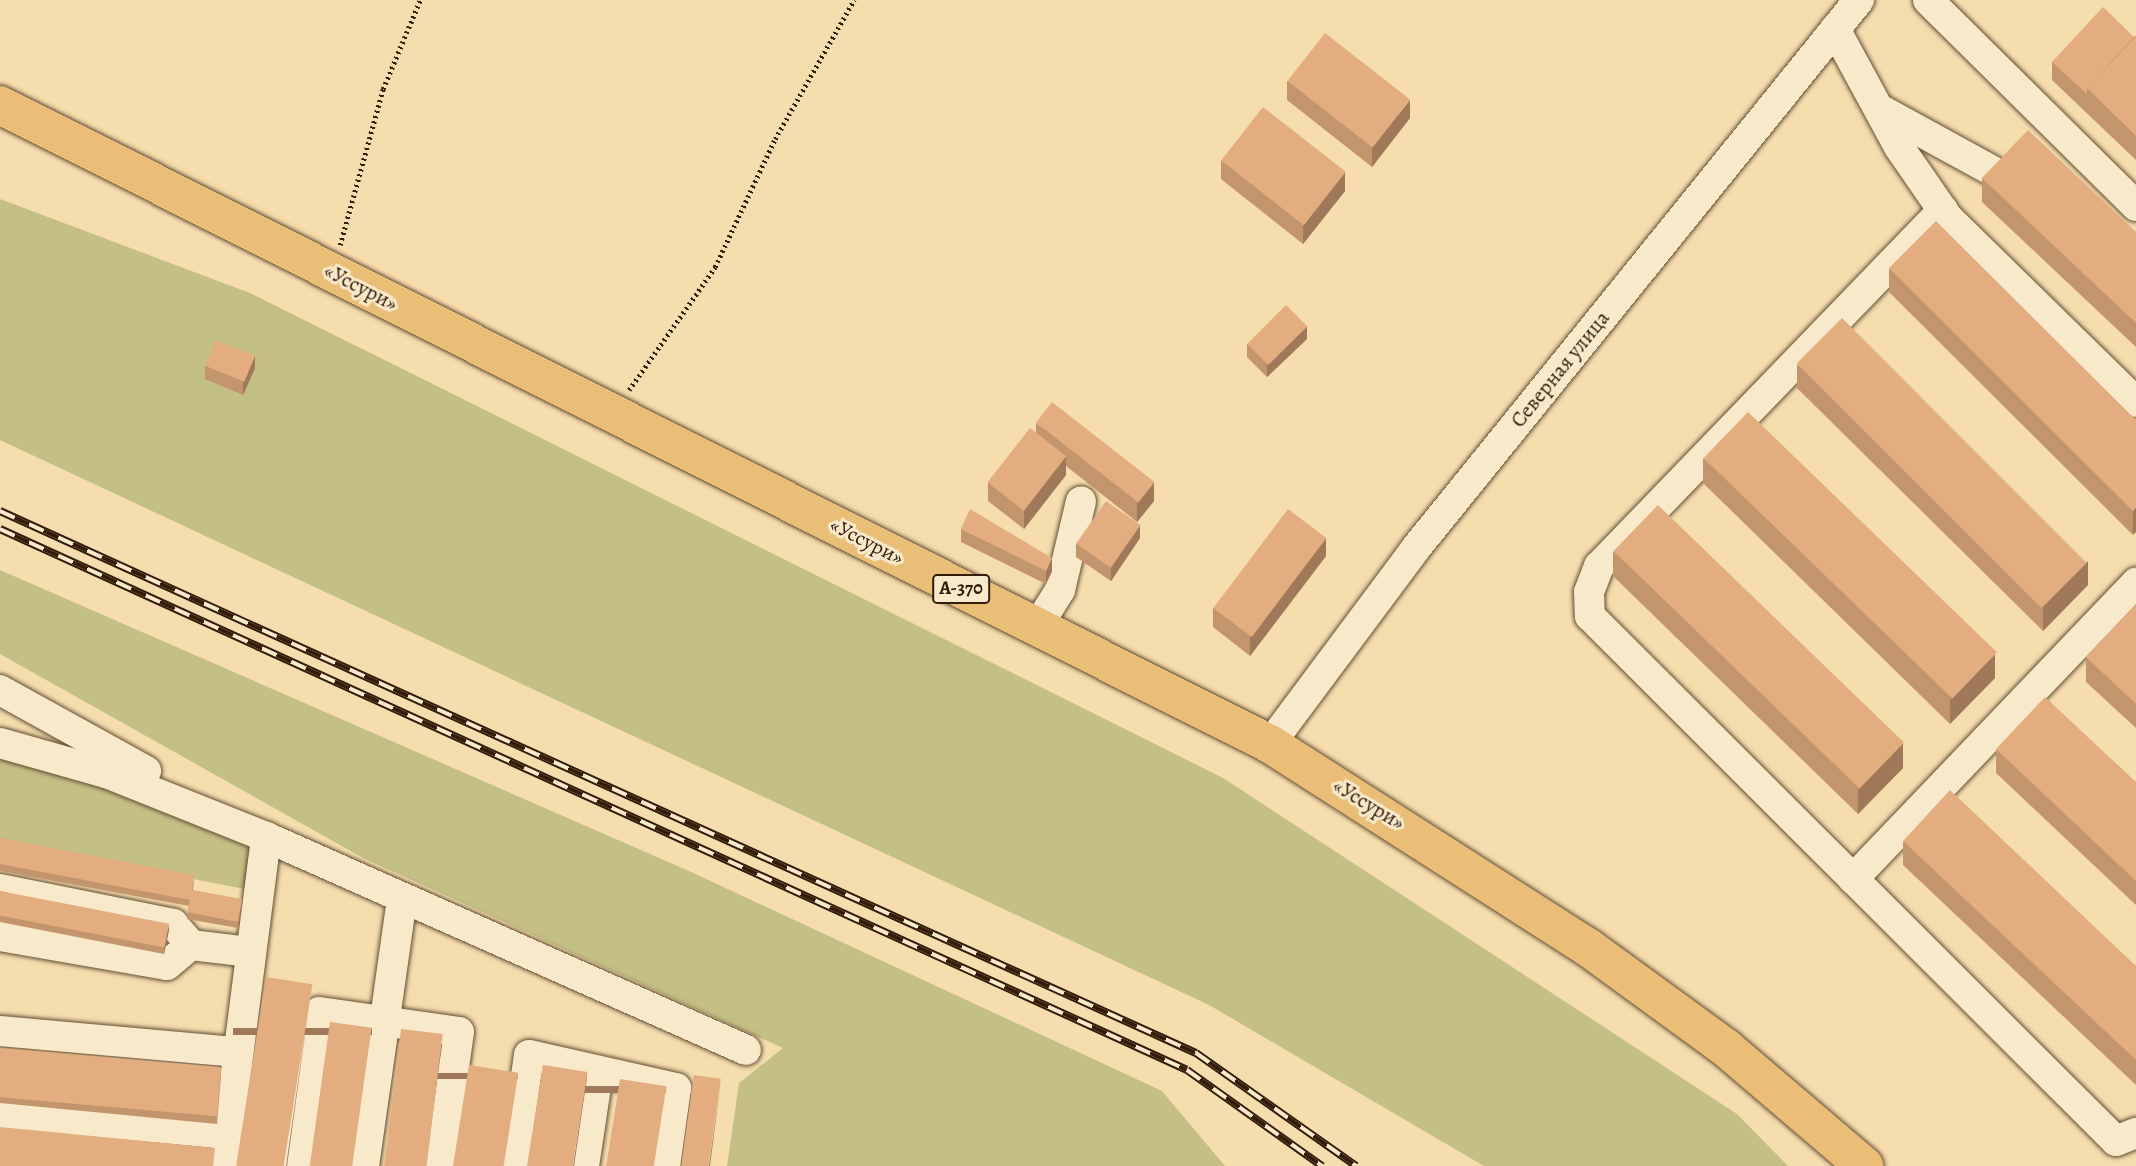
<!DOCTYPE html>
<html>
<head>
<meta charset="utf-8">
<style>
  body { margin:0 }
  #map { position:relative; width:2136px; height:1166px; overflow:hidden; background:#f5ddae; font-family:Alegreya,serif }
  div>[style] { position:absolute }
  .green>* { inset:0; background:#c4bf85 }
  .path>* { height:4.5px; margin-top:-2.25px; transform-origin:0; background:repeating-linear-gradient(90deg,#321d0b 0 2px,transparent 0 5.5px) }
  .roads { filter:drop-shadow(0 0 2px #634d34) drop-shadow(0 0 2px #634d34) }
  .minor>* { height:30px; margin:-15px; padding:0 15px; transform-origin:15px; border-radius:15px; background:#f8e9ca }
  .highway>* { height:38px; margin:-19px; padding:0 19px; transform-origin:19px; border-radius:19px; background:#eabe77 }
  .rail>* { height:8px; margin-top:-4px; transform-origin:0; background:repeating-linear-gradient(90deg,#f8e9ca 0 16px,#321d0b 0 32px); box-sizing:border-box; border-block:2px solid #321d0b }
  .wall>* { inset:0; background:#c3956d }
  .shaded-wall>* { inset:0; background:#9f7959; transform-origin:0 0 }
  .building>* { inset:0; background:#e3ad7f; transform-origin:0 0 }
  span { translate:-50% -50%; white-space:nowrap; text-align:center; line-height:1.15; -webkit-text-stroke:6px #f8e9ca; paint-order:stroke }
  .shield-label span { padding:2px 5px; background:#f8e9ca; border:2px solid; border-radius:5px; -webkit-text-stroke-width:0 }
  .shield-label { font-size:19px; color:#321d0b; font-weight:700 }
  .street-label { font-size:21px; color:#321d0b }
</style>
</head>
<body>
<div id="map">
  <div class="green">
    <i style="clip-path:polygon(0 199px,250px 293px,1223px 778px,1737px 1114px,1788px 1166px,1484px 1166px,1209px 1005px,0 440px)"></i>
    <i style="clip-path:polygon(0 570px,689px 871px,1162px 1091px,1225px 1166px,727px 1166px,739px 1083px,783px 1048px,365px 859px,0 654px)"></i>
    <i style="clip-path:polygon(0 753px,64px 768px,255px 846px,245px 889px,0 842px)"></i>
  </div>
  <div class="path">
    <i style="left:340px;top:245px;width:162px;rotate:-74.6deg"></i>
    <i style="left:383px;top:89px;width:96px;rotate:-67.4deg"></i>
    <i style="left:629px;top:390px;width:150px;rotate:-55deg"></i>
    <i style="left:715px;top:267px;width:141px;rotate:-64.9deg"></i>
    <i style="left:775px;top:139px;width:160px;rotate:-60.4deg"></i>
  </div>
  <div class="roads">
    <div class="minor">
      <i style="left:1928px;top:0;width:293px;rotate:44.7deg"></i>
      <i style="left:1835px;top:29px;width:134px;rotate:61.5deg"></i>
      <i style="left:1899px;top:147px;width:86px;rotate:55.4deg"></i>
      <i style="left:1948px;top:218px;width:263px;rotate:44.4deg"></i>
      <i style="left:1883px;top:111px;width:131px;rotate:28.7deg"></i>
      <i style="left:1943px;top:210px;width:495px;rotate:134deg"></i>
      <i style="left:1599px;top:566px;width:28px;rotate:111deg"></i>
      <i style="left:1589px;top:592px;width:24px;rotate:88deg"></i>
      <i style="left:1590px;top:616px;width:743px;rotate:44.95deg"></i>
      <i style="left:2116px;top:1141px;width:22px;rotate:-22deg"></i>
      <i style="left:1037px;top:627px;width:44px;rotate:-58.1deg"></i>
      <i style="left:1060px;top:590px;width:91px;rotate:-76.7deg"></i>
      <i style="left:0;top:690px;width:167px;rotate:29deg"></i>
      <i style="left:0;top:743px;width:110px;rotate:15.8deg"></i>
      <i style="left:106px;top:773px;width:172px;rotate:21.8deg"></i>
      <i style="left:266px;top:837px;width:525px;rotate:23.93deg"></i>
      <i style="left:1270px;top:744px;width:244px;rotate:-53.3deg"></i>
      <i style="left:1416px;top:548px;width:705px;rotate:-51.05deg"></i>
      <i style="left:1853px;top:879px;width:410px;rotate:-46.3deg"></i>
      <i style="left:0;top:889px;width:177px;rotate:11.4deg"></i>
      <i style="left:173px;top:924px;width:28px;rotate:49deg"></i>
      <i style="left:191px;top:945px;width:58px;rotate:6.9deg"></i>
      <i style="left:0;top:936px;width:169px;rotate:9.9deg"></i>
      <i style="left:167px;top:965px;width:31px;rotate:-40deg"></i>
      <i style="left:0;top:1031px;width:238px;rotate:5.1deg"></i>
      <i style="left:0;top:1113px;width:229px;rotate:5.3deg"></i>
      <i style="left:224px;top:1166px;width:332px;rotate:-82.7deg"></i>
      <i style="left:298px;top:1166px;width:155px;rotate:-82.2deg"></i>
      <i style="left:319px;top:1012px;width:141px;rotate:8.1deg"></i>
      <i style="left:459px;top:1032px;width:135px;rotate:98.1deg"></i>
      <i style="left:364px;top:1166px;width:269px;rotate:-81.9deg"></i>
      <i style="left:513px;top:1166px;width:112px;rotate:-81.8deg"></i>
      <i style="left:529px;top:1055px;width:151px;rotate:12.7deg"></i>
      <i style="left:676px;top:1088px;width:79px;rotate:98deg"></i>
      <i style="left:584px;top:1166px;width:94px;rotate:-81.4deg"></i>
    </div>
    <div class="highway">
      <i style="left:0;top:105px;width:1422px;rotate:26.71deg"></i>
      <i style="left:1270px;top:744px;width:379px;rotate:32.6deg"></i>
      <i style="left:1589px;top:948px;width:170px;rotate:36.1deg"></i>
      <i style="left:1726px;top:1048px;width:182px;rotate:40.5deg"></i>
    </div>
  </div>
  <div class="rail">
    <i style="left:0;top:511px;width:1313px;rotate:24.38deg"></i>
    <i style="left:1196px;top:1053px;width:196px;rotate:35.2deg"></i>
    <i style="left:0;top:529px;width:1304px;rotate:24.5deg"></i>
    <i style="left:1187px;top:1070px;width:166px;rotate:35.4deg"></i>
  </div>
  <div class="wall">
    <i style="clip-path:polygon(2136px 36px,2136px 160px,2052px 80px,2052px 62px,2134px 37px)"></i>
    <i style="clip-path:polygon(1287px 81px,1410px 118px,1372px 167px,1287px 100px)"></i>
    <i style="clip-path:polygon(1221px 160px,1345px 191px,1303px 244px,1221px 179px)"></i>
    <i style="clip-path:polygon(1982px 178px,2136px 232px,2136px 347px,1982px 202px)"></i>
    <i style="clip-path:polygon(1889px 268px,2136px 420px,2133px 535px,1889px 292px)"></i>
    <i style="clip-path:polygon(1307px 339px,1267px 377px,1247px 357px,1247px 344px)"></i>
    <i style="clip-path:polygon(1797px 364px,2088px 585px,2043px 631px,1797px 388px)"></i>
    <i style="clip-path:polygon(205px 366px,255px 368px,243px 395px,205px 379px)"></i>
    <i style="clip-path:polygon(1036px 423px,1154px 501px,1137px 522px,1066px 466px,1066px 475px,1024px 529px,988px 501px,988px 483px,1036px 433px)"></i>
    <i style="clip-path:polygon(1703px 458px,1995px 678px,1950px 724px,1703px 483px)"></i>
    <i style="clip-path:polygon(961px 529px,1052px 571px,1046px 584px,961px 542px)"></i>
    <i style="clip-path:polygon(1140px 538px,1111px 581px,1076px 557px,1076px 544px)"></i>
    <i style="clip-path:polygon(1613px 551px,1903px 768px,1858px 814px,1613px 576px)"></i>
    <i style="clip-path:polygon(1326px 556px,1250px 656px,1213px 627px,1213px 608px)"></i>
    <i style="clip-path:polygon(2136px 604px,2136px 728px,2086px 682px,2086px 657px)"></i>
    <i style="clip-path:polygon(1996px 749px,2136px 782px,2136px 905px,1996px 773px)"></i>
    <i style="clip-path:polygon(0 838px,194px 881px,193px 890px,242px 906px,238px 928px,187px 919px,189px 906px,0 871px)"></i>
    <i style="clip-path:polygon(1903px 841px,2136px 966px,2136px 1085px,1903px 865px)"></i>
    <i style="clip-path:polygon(0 891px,169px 930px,164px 954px,0 922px)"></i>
    <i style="clip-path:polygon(0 1048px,221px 1076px,217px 1124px,0 1103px)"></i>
  </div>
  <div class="shaded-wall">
    <i style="clip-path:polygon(1410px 100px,1410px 118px,1372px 167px,1372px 148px)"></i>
    <i style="clip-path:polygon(1345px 172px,1345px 191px,1303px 244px,1303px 225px)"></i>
    <i style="clip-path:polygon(1307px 326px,1307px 339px,1267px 377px,1267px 365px)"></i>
    <i style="clip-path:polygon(255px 356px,255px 368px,243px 395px,243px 383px)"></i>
    <i style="clip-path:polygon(1066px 456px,1066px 475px,1024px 529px,1024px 511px)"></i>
    <i style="clip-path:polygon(1154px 482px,1154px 501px,1137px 522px,1137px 504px)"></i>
    <i style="clip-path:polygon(2136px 507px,2136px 532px,2133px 535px,2133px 511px)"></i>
    <i style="clip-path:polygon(1140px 525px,1140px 538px,1111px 581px,1111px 568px)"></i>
    <i style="clip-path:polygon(1326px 538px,1326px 556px,1250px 656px,1250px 637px)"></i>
    <i style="clip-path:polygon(1052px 558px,1052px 571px,1046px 584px,1046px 571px)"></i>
    <i style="clip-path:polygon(2088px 561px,2088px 585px,2043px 631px,2043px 607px)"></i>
    <i style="clip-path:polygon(1995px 654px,1995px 678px,1950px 724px,1950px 700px)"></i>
    <i style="clip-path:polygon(1903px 743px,1903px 768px,1858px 814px,1858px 790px)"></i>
    <i style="clip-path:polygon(242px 899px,242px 906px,238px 928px,238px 922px)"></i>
    <i style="clip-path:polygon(169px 924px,169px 930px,164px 954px,164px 947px)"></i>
    <i style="clip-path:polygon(312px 984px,287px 1166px,286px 1166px)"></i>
    <i style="left:372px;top:1028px;width:7px;height:139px;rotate:90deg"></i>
    <i style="clip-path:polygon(443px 1034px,426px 1166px,425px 1166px)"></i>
    <i style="clip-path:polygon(587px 1072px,587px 1078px,574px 1166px,573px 1166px)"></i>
    <i style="left:518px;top:1073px;width:6px;height:94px;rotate:90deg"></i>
    <i style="clip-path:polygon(721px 1079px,710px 1166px,709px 1166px)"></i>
    <i style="left:666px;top:1086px;width:7px;height:81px;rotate:90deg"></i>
  </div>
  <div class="building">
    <i style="clip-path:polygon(2103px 7px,2134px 37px,2087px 88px,2087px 94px,2052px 62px)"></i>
    <i style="left:1325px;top:33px;width:108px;height:61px;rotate:38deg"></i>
    <i style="clip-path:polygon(2136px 36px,2136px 136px,2087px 88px)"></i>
    <i style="left:1263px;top:107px;width:105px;height:68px;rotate:38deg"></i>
    <i style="clip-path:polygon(2028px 130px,2136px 232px,2136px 323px,1982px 178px)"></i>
    <i style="clip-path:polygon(1936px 221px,2136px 420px,2136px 507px,2133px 511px,1889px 268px)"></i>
    <i style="left:1286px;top:305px;width:30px;height:55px;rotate:45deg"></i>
    <i style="left:1842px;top:318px;width:346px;height:64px;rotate:45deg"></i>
    <i style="left:216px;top:340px;width:42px;height:28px;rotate:22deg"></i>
    <i style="left:1052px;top:402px;width:130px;height:26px;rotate:38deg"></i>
    <i style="left:1748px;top:412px;width:346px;height:64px;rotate:44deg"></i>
    <i style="left:1030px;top:428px;width:46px;height:69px;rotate:38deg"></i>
    <i style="left:1106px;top:501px;width:42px;height:52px;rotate:35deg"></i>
    <i style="left:1658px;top:505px;width:342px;height:64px;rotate:44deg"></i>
    <i style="clip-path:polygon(970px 509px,1052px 558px,1046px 571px,961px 529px)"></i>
    <i style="left:1288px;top:509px;width:48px;height:124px;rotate:37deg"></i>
    <i style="clip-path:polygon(2136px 604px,2136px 704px,2086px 657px)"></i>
    <i style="clip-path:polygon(2045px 697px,2136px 782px,2136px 881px,1996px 749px)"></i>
    <i style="clip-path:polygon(1950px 790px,2136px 966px,2136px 1060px,1903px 841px)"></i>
    <i style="clip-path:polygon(0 838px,194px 875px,192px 890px,242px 899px,238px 922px,187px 912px,190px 900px,0 864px)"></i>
    <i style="left:0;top:891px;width:172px;height:24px;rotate:11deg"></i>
    <i style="left:266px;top:977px;width:47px;height:191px;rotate:9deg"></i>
    <i style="left:330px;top:1022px;width:42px;height:145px;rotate:8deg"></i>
    <i style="left:401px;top:1029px;width:42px;height:138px;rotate:7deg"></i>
    <i style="left:0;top:1048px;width:222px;height:49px;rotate:5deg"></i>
    <i style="left:469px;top:1065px;width:50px;height:102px;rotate:9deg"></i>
    <i style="left:543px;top:1065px;width:45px;height:102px;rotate:9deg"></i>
    <i style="left:694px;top:1075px;width:27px;height:92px;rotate:8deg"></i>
    <i style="left:620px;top:1079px;width:47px;height:88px;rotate:9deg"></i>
    <i style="clip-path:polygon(0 1127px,215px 1148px,213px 1166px,0 1166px)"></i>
  </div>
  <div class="shield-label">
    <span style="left:961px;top:589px">А-370</span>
  </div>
  <div class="street-label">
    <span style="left:361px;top:287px;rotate:27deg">«Уссури»</span>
    <span style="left:1560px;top:369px;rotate:-51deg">Северная улица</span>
    <span style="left:867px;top:541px;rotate:27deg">«Уссури»</span>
    <span style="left:1369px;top:804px;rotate:31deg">«Уссури»</span>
  </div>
</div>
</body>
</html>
